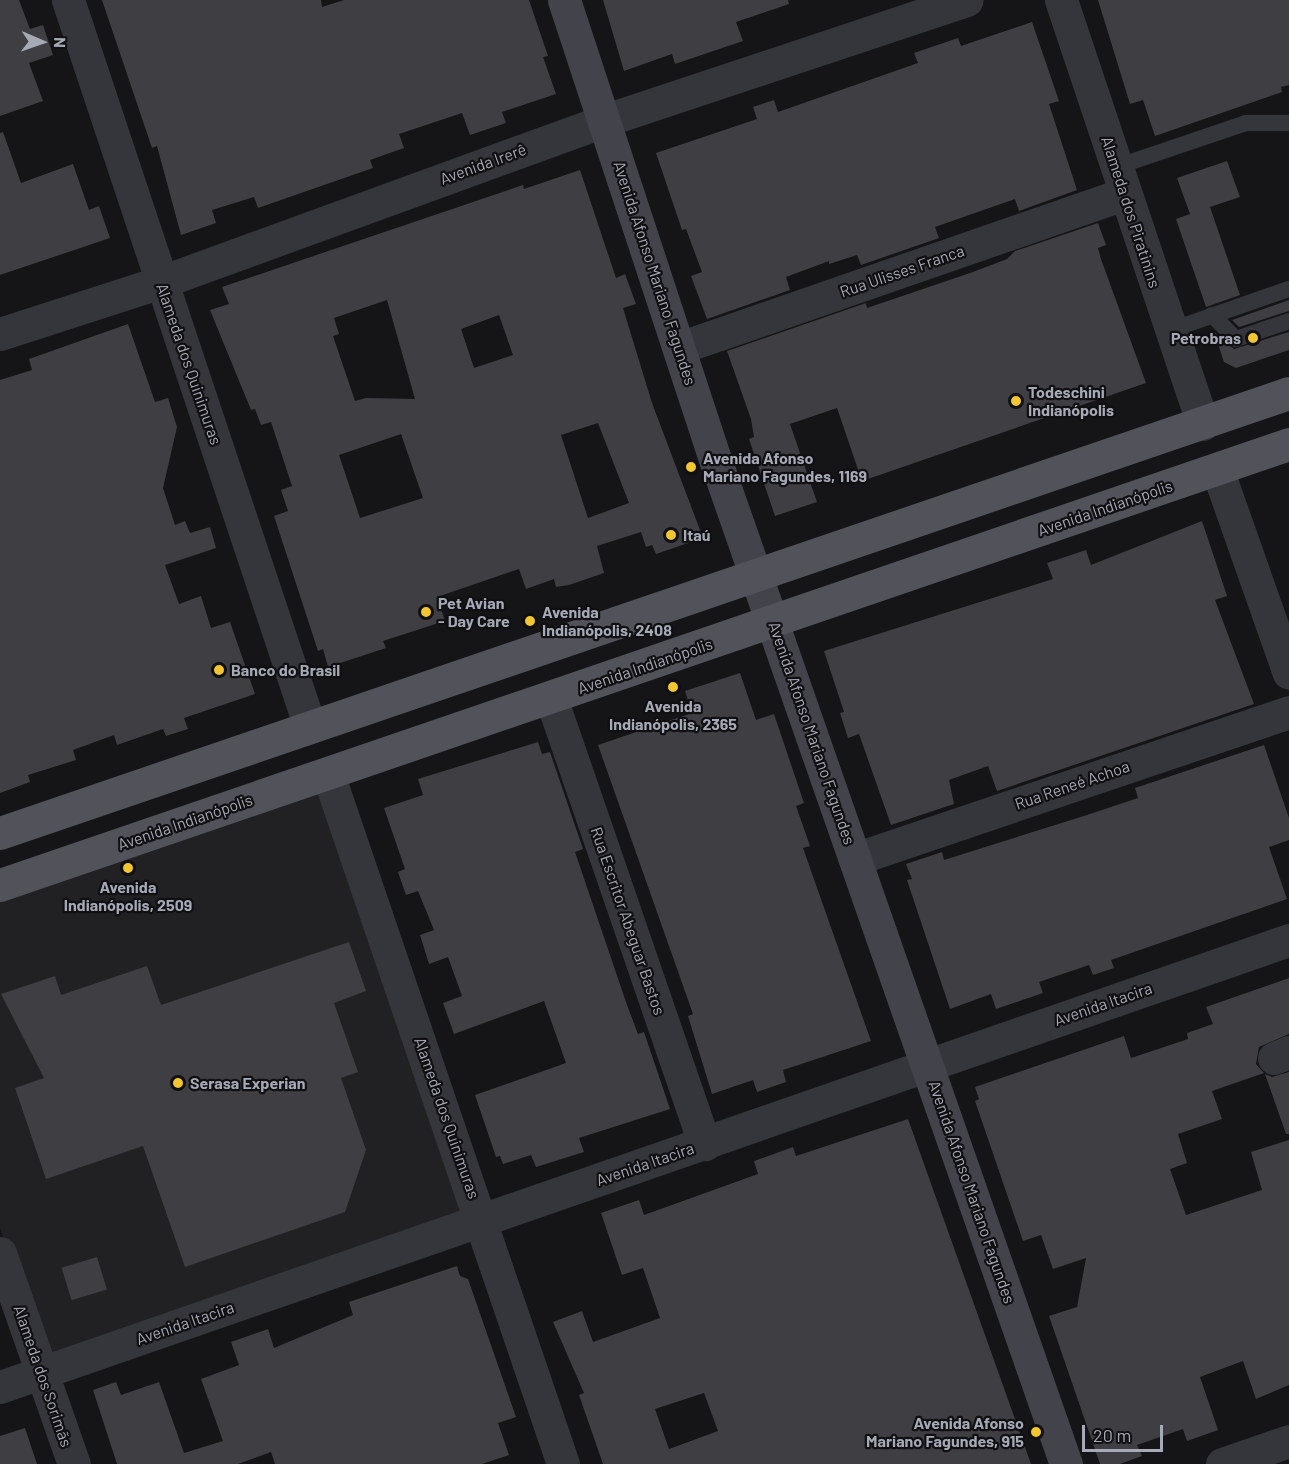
<!DOCTYPE html>
<html>
<head>
<meta charset="utf-8">
<style>
  body { margin:0 }
  #map { position:relative; width:1289px; height:1464px; overflow:hidden; background:#151416; font-family:Barlow,sans-serif }
  div>[style] { position:absolute }
  .built>* { inset:0; background:#212023 }
  .building>* { inset:0; background:#3f3e43; transform-origin:0 0 }
  .lane>* { height:16px; margin:-8px; padding:0 8px; transform-origin:8px; border-radius:8px; background:#35363b }
  .street>* { height:33px; margin:-16.5px; padding:0 16.5px; transform-origin:16.5px; border-radius:16.5px; background:#35363b }
  .secondary>* { height:33px; margin:-16.5px; padding:0 16.5px; transform-origin:16.5px; border-radius:16.5px; background:#43444b }
  .primary>* { height:33px; margin:-16.5px; padding:0 16.5px; transform-origin:16.5px; border-radius:16.5px; background:#51525a }
  .dots>* { width:16px; height:16px; translate:-50% -50%; box-sizing:border-box; border:3px solid #100f11; border-radius:50% }
  span { translate:-50% -50%; white-space:nowrap; text-align:center; line-height:1.15; -webkit-text-stroke:4.5px #100f11; paint-order:stroke }
  .street-label { font-size:16px; color:#a6a9b6 }
  .poi-label { font-size:16px; color:#a6a9b6; font-weight:700 }
  .right { translate:-100% -50%; text-align:right }
  .left { translate:0 -50%; text-align:left }
  .north { position:absolute; left:12px; top:12px; width:60px; height:60px; -webkit-text-stroke:4px #100f11; paint-order:stroke; rotate:92deg; font-size:16px; font-weight:700; line-height:24px; text-align:center; color:#a6a9b6 }
  .north::after { content:''; display:block; margin:auto; width:21px; height:27px; background:#a6a9b6; clip-path:polygon(50% 0,100% 100%,50% 72%,0 100%) }
  .scale { position:absolute; left:1082px; top:1425px; width:81px; height:27px; box-sizing:border-box; border:3px solid #a6a9b6; border-top:0; padding-left:8px; font-size:18px; line-height:21px; white-space:nowrap; color:#a6a9b6; -webkit-text-stroke:4px #100f11; paint-order:stroke }
</style>
</head>
<body>
<div id="map">
  <div class="built">
    <i style="clip-path:polygon(326px 790px,468px 1215px,46px 1362px,0 1228px,0 898px)"></i>
  </div>
  <div class="building">
    <i style="clip-path:polygon(0 0,19px 0,30px 29px,43px 25px,53px 55px,29px 63px,43px 101px,0 116px)"></i>
    <i style="clip-path:polygon(102px 0,321px 0,322px 7px,344px 0,529px 0,548px 56px,543px 57px,556px 94px,502px 112px,506px 123px,470px 135px,462px 113px,399px 134px,404px 148px,370px 160px,373px 168px,258px 208px,254px 197px,212px 210px,216px 223px,181px 235px,157px 146px,152px 148px)"></i>
    <i style="clip-path:polygon(603px 0,788px 0,789px 4px,736px 22px,743px 41px,675px 64px,672px 54px,624px 71px)"></i>
    <i style="clip-path:polygon(1098px 0,1289px 0,1289px 85px,1281px 87px,1282px 92px,1155px 136px,1143px 100px,1130px 104px)"></i>
    <i style="clip-path:polygon(1032px 22px,1059px 101px,1049px 104px,1077px 190px,1019px 211px,1015px 199px,935px 227px,939px 238px,861px 265px,857px 255px,829px 264px,829px 261px,786px 277px,790px 290px,707px 319px,691px 276px,702px 272px,686px 229px,682px 230px,656px 153px,757px 119px,753px 107px,774px 100px,778px 112px,918px 63px,914px 53px,958px 38px,961px 46px)"></i>
    <i style="clip-path:polygon(3px 132px,21px 183px,73px 164px,89px 210px,99px 206px,110px 238px,0 275px,0 133px)"></i>
    <i style="clip-path:polygon(1227px 161px,1240px 197px,1210px 207px,1240px 295px,1206px 307px,1176px 219px,1190px 214px,1177px 178px)"></i>
    <i style="clip-path:polygon(evenodd,580px 170px,616px 278px,625px 274px,636px 304px,623px 308px,652px 403px,703px 538px,656px 554px,652px 545px,646px 547px,641px 532px,597px 546px,604px 573px,569px 585px,556px 587px,554px 579px,526px 589px,519px 569px,437px 597px,445px 621px,383px 641px,386px 648px,328px 667px,323px 649px,318px 651px,274px 516px,288px 511px,281px 490px,292px 486px,271px 422px,261px 425px,255px 409px,251px 410px,210px 310px,229px 304px,222px 287px,523px 185px,524px 189px,580px 170px,387px 300px,415px 399px,366px 398px,355px 401px,333px 336px,339px 334px,334px 318px,387px 300px,580px 170px,499px 315px,513px 355px,474px 368px,461px 329px,499px 315px,580px 170px,598px 423px,629px 503px,588px 518px,561px 435px,598px 423px,580px 170px,401px 434px,423px 498px,360px 518px,339px 455px,401px 434px)"></i>
    <i style="clip-path:polygon(1098px 223px,1106px 245px,1098px 248px,1101px 259px,1146px 383px,862px 481px,837px 408px,790px 424px,817px 502px,775px 516px,749px 439px,754px 437px,751px 419px,727px 351px,866px 303px,867px 308px,973px 272px,1007px 259px,1015px 251px)"></i>
    <i style="clip-path:polygon(1289px 300px,1289px 311px,1239px 327px,1232px 320px)"></i>
    <i style="clip-path:polygon(128px 324px,155px 402px,168px 398px,177px 427px,163px 488px,175px 525px,185px 521px,190px 533px,210px 527px,216px 548px,165px 565px,179px 604px,201px 596px,211px 628px,230px 622px,255px 694px,184px 718px,188px 729px,166px 736px,163px 729px,117px 745px,114px 735px,73px 750px,76px 760px,28px 775px,30px 782px,0 793px,0 380px,32px 370px,29px 359px)"></i>
    <i style="clip-path:polygon(1214px 332px,1234px 349px,1289px 332px,1289px 350px,1236px 368px,1224px 362px)"></i>
    <i style="clip-path:polygon(1202px 521px,1227px 596px,1215px 600px,1254px 704px,997px 791px,988px 766px,949px 780px,954px 804px,891px 825px,859px 734px,848px 738px,840px 713px,844px 712px,824px 651px,1053px 579px,1047px 563px,1086px 550px,1091px 565px)"></i>
    <i style="clip-path:polygon(740px 673px,756px 720px,774px 714px,804px 803px,796px 806px,810px 846px,803px 848px,871px 1041px,783px 1070px,786px 1082px,757px 1092px,753px 1080px,712px 1094px,688px 1016px,693px 1014px,598px 745px,692px 713px,685px 691px)"></i>
    <i style="clip-path:polygon(538px 742px,542px 754px,550px 752px,583px 849px,575px 852px,627px 1005px,638px 1034px,644px 1032px,670px 1109px,579px 1138px,584px 1152px,536px 1167px,531px 1155px,503px 1164px,500px 1156px,496px 1157px,475px 1095px,566px 1063px,544px 1001px,454px 1034px,443px 1003px,462px 996px,448px 957px,429px 964px,420px 935px,434px 930px,418px 891px,406px 895px,398px 872px,405px 869px,384px 808px,423px 795px,418px 779px)"></i>
    <i style="clip-path:polygon(1264px 745px,1289px 818px,1289px 840px,1269px 847px,1287px 899px,1111px 960px,1114px 968px,1093px 975px,1089px 965px,1039px 982px,1043px 993px,996px 1009px,991px 994px,950px 1009px,907px 880px,912px 879px,906px 864px,942px 852px,944px 860px,1087px 815px,1138px 798px,1135px 788px)"></i>
    <i style="clip-path:polygon(349px 942px,366px 991px,334px 1003px,358px 1072px,341px 1078px,366px 1150px,345px 1212px,185px 1267px,143px 1146px,46px 1179px,15px 1088px,44px 1078px,1px 994px,55px 976px,61px 995px,147px 966px,161px 1005px)"></i>
    <i style="clip-path:polygon(1289px 978px,1289px 1034px,1259px 1047px,1256px 1064px,1264px 1073px,1212px 1091px,1222px 1119px,1178px 1134px,1187px 1163px,1170px 1169px,1186px 1215px,1262px 1190px,1251px 1152px,1289px 1140px,1289px 1385px,1256px 1399px,1243px 1361px,1200px 1377px,1218px 1430px,1187px 1441px,1183px 1429px,1137px 1445px,1142px 1456px,1120px 1464px,1100px 1464px,1049px 1316px,1077px 1307px,1086px 1258px,1053px 1269px,1041px 1235px,1023px 1241px,975px 1101px,979px 1099px,975px 1087px,1124px 1036px,1131px 1058px,1188px 1039px,1187px 1033px,1213px 1024px,1206px 1007px)"></i>
    <i style="clip-path:polygon(1289px 1072px,1289px 1134px,1286px 1134px,1265px 1074px,1272px 1077px)"></i>
    <i style="clip-path:polygon(evenodd,908px 1119px,1031px 1464px,603px 1464px,579px 1395px,584px 1393px,553px 1322px,582px 1311px,593px 1342px,660px 1318px,643px 1268px,622px 1275px,601px 1213px,639px 1200px,644px 1215px,758px 1174px,754px 1161px,793px 1147px,796px 1156px,908px 1119px,704px 1393px,718px 1431px,669px 1449px,655px 1409px,704px 1393px)"></i>
    <i style="left:97px;top:1257px;width:34px;height:37px;rotate:73deg"></i>
    <i style="clip-path:polygon(457px 1266px,460px 1276px,468px 1279px,516px 1417px,498px 1423px,509px 1455px,482px 1464px,275px 1464px,271px 1452px,238px 1464px,117px 1464px,93px 1390px,116px 1382px,121px 1395px,159px 1382px,184px 1453px,223px 1441px,201px 1379px,239px 1365px,231px 1342px,268px 1329px,274px 1348px,353px 1315px,349px 1302px)"></i>
    <i style="clip-path:polygon(25px 1428px,37px 1464px,0 1464px,0 1436px)"></i>
  </div>
  <div class="lane">
    <i style="left:1116px;top:167px;width:137px;rotate:-18.7deg"></i>
    <i style="left:1246px;top:123px;width:43px"></i>
    <i style="left:1212px;top:315px;width:34px;rotate:45deg"></i>
    <i style="left:1236px;top:339px;width:56px;rotate:-18.8deg"></i>
    <i style="left:1171px;top:330px;width:125px;rotate:-19.2deg"></i>
  </div>
  <div class="street">
    <i style="left:68px;top:0;width:766px;rotate:71.59deg"></i>
    <i style="left:1061px;top:0;width:447px;rotate:71.5deg"></i>
    <i style="left:0;top:334px;width:169px;rotate:-17.9deg"></i>
    <i style="left:161px;top:282px;width:474px;rotate:-20deg"></i>
    <i style="left:606px;top:120px;width:380px;rotate:-18.4deg"></i>
    <i style="left:679px;top:348px;width:471px;rotate:-19.1deg"></i>
    <i style="left:1217px;top:469px;width:216px;rotate:70.6deg"></i>
    <i style="left:551px;top:698px;width:472px;rotate:71deg"></i>
    <i style="left:328px;top:774px;width:729px;rotate:71.19deg"></i>
    <i style="left:855px;top:859px;width:458px;rotate:-18.7deg"></i>
    <i style="left:1274px;top:1058px;width:16px;rotate:-22deg"></i>
    <i style="left:0;top:1253px;width:224px;rotate:70.7deg"></i>
    <i style="left:0;top:1387px;width:1364px;rotate:-19.13deg"></i>
    <i style="left:1222px;top:1464px;width:71px;rotate:-18.9deg"></i>
  </div>
  <div class="secondary">
    <i style="left:564px;top:0;width:483px;rotate:71.8deg"></i>
    <i style="left:715px;top:459px;width:1065px;rotate:70.75deg"></i>
  </div>
  <div class="primary">
    <i style="left:0;top:833px;width:1362px;rotate:-18.85deg"></i>
    <i style="left:0;top:885px;width:1362px;rotate:-18.89deg"></i>
  </div>
  <div class="dots">
    <i style="left:1253px;top:338px;background:#f1c632"></i>
    <i style="left:1016px;top:401px;background:#f1c632"></i>
    <i style="left:691px;top:467px;background:#f1c632"></i>
    <i style="left:671px;top:535px;background:#f1c632"></i>
    <i style="left:426px;top:612px;background:#f1c632"></i>
    <i style="left:530px;top:621px;background:#f1c632"></i>
    <i style="left:219px;top:670px;background:#f1c632"></i>
    <i style="left:673px;top:687px;background:#f1c632"></i>
    <i style="left:128px;top:868px;background:#f1c632"></i>
    <i style="left:178px;top:1083px;background:#f1c632"></i>
    <i style="left:1036px;top:1432px;background:#f1c632"></i>
  </div>
  <div class="street-label">
    <span style="left:483px;top:164px;rotate:-20deg">Avenida Irerê</span>
    <span style="left:1131px;top:212px;rotate:72deg">Alameda dos Piratinins</span>
    <span style="left:902px;top:271px;rotate:-19deg">Rua Ulisses Franca</span>
    <span style="left:655px;top:273px;rotate:72deg">Avenida Afonso Mariano Fagundes</span>
    <span style="left:189px;top:364px;rotate:71deg">Alameda dos Quinimuras</span>
    <span style="left:1105px;top:508px;rotate:-19deg">Avenida Indianópolis</span>
    <span style="left:645px;top:666px;rotate:-19deg">Avenida Indianópolis</span>
    <span style="left:812px;top:733px;rotate:71deg">Avenida Afonso Mariano Fagundes</span>
    <span style="left:1072px;top:785px;rotate:-19deg">Rua Reneé Achoa</span>
    <span style="left:185px;top:822px;rotate:-19deg">Avenida Indianópolis</span>
    <span style="left:628px;top:921px;rotate:71deg">Rua Escritor Abeguar Bastos</span>
    <span style="left:1103px;top:1004px;rotate:-19deg">Avenida Itacira</span>
    <span style="left:447px;top:1118px;rotate:71deg">Alameda dos Quinimuras</span>
    <span style="left:645px;top:1164px;rotate:-19deg">Avenida Itacira</span>
    <span style="left:972px;top:1192px;rotate:71deg">Avenida Afonso Mariano Fagundes</span>
    <span style="left:185px;top:1323px;rotate:-19deg">Avenida Itacira</span>
    <span style="left:43px;top:1376px;rotate:71deg">Alameda dos Sorimãs</span>
  </div>
  <div class="poi-label">
    <span class="right" style="left:1241px;top:338px">Petrobras</span>
    <span class="left" style="left:1028px;top:401px">Todeschini<br>Indianópolis</span>
    <span class="left" style="left:703px;top:467px">Avenida Afonso<br>Mariano Fagundes, 1169</span>
    <span class="left" style="left:683px;top:535px">Itaú</span>
    <span class="left" style="left:438px;top:612px">Pet Avian<br>- Day Care</span>
    <span class="left" style="left:542px;top:621px">Avenida<br>Indianópolis, 2408</span>
    <span class="left" style="left:231px;top:670px">Banco do Brasil</span>
    <span style="left:673px;top:715px">Avenida<br>Indianópolis, 2365</span>
    <span style="left:128px;top:896px">Avenida<br>Indianópolis, 2509</span>
    <span class="left" style="left:190px;top:1083px">Serasa Experian</span>
    <span class="right" style="left:1024px;top:1432px">Avenida Afonso<br>Mariano Fagundes, 915</span>
  </div>
  <div class="north">N</div>
  <div class="scale">20 m</div>
</div>
</body>
</html>
